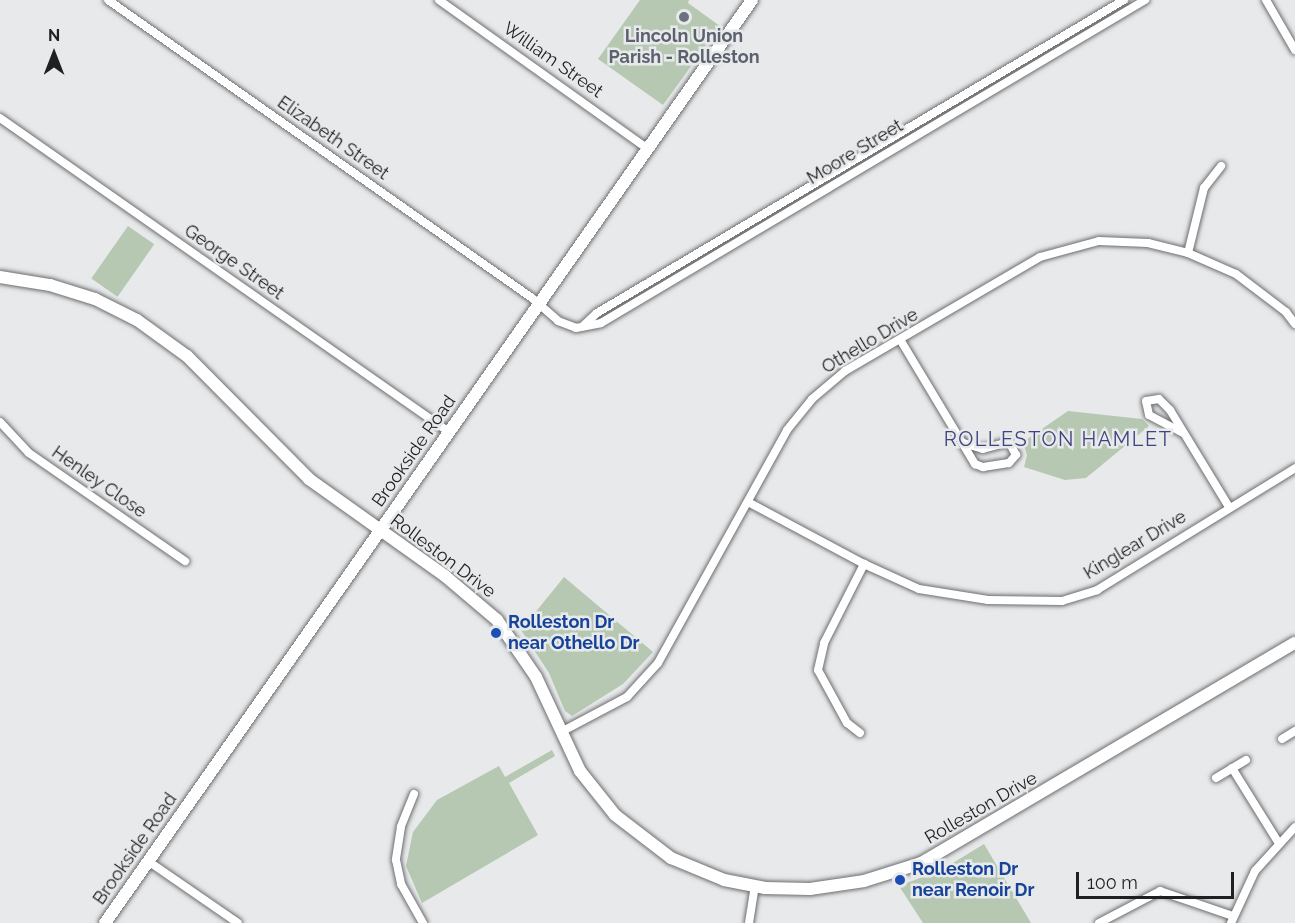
<!DOCTYPE html>
<html>
<head>
<meta charset="utf-8">
<style>
  body { margin:0 }
  #map { position:relative; width:1295px; height:923px; overflow:hidden; background:#e7e9eb; font-family:Raleway,sans-serif }
  div>[style] { position:absolute }
  .green>* { inset:0; background:#b6c8b1; transform-origin:0 0 }
  .roads { filter:drop-shadow(0 0 2px #6d6e70) drop-shadow(0 0 2px #6d6e70) }
  .street>* { height:8px; margin:-4px; padding:0 4px; transform-origin:4px; border-radius:4px; background:#fff }
  .secondary>* { height:12px; margin:-6px; padding:0 6px; transform-origin:6px; border-radius:6px; background:#fff }
  .dots>* { width:16px; height:16px; translate:-50% -50%; box-sizing:border-box; border:3px solid #e7e9eb; border-radius:50% }
  span { translate:-50% -50%; white-space:nowrap; text-align:center; line-height:1.15; -webkit-text-stroke:5px #e7e9eb; paint-order:stroke }
  .worship-label { font-size:18px; color:#5b616d; font-weight:700 }
  .street-label { font-size:18px; color:#1f2021 }
  .transit-label { font-size:18px; color:#164399; font-weight:700 }
  .left { translate:0 -50%; text-align:left }
  .neighbourhood-label { font-size:20px; color:#3f437f; letter-spacing:1.5px }
  .north { position:absolute; left:24px; top:24px; width:60px; height:60px; -webkit-text-stroke:4px #e7e9eb; paint-order:stroke; rotate:0deg; font-size:16px; font-weight:700; line-height:24px; text-align:center; color:#1f2021 }
  .north::after { content:''; display:block; margin:auto; width:21px; height:27px; background:#1f2021; clip-path:polygon(50% 0,100% 100%,50% 72%,0 100%) }
  .scale { position:absolute; left:1076px; top:872px; width:158px; height:27px; box-sizing:border-box; border:3px solid #1f2021; border-top:0; padding-left:8px; font-size:18px; line-height:21px; white-space:nowrap; color:#1f2021; -webkit-text-stroke:4px #e7e9eb; paint-order:stroke }
</style>
</head>
<body>
<div id="map">
  <div class="green">
    <i style="clip-path:polygon(640px 0,689px 0,688px 3px,720px 26px,663px 105px,598px 59px)"></i>
    <i style="left:128px;top:226px;width:32px;height:64px;rotate:35deg"></i>
    <i style="clip-path:polygon(1068px 411px,1142px 419px,1149px 426px,1086px 478px,1065px 480px,1024px 467px,1027px 455px,1023px 442px)"></i>
    <i style="clip-path:polygon(564px 577px,653px 652px,623px 684px,572px 716px,565px 711px,549px 673px,521px 630px)"></i>
    <i style="clip-path:polygon(552px 750px,555px 756px,509px 783px,538px 835px,422px 903px,406px 866px,413px 832px,437px 800px,499px 766px,505px 777px)"></i>
    <i style="clip-path:polygon(984px 844px,1031px 923px,923px 923px,899px 886px,943px 869px)"></i>
  </div>
  <div class="roads">
    <div class="street">
      <i style="left:108px;top:0;width:518px;rotate:35.1deg"></i>
      <i style="left:532px;top:298px;width:35px;rotate:41deg"></i>
      <i style="left:558px;top:321px;width:19px;rotate:21deg"></i>
      <i style="left:576px;top:328px;width:25px;rotate:-11deg"></i>
      <i style="left:601px;top:323px;width:633px;rotate:-30.7deg"></i>
      <i style="left:439px;top:0;width:257px;rotate:35.5deg"></i>
      <i style="left:1266px;top:0;width:58px;rotate:59.9deg"></i>
      <i style="left:0;top:118px;width:548px;rotate:34.97deg"></i>
      <i style="left:1188px;top:253px;width:67px;rotate:-76.2deg"></i>
      <i style="left:1204px;top:188px;width:28px;rotate:-52deg"></i>
      <i style="left:583px;top:326px;width:19px;rotate:-43deg"></i>
      <i style="left:597px;top:313px;width:613px;rotate:-30.71deg"></i>
      <i style="left:901px;top:341px;width:144px;rotate:59deg"></i>
      <i style="left:975px;top:464px;width:9px;rotate:21deg"></i>
      <i style="left:983px;top:467px;width:26px;rotate:-9deg"></i>
      <i style="left:1009px;top:463px;width:11px;rotate:-49deg"></i>
      <i style="left:1016px;top:455px;width:15px;rotate:-118deg"></i>
      <i style="left:1009px;top:442px;width:27px;rotate:165deg"></i>
      <i style="left:983px;top:449px;width:21px;rotate:-163deg"></i>
      <i style="left:0;top:422px;width:42px;rotate:46.9deg"></i>
      <i style="left:29px;top:453px;width:190px;rotate:34.7deg"></i>
      <i style="left:1183px;top:433px;width:38px;rotate:-152deg"></i>
      <i style="left:1149px;top:415px;width:14px;rotate:-102deg"></i>
      <i style="left:1146px;top:401px;width:13px;rotate:-9deg"></i>
      <i style="left:1159px;top:399px;width:16px;rotate:45deg"></i>
      <i style="left:1170px;top:410px;width:114px;rotate:58.7deg"></i>
      <i style="left:748px;top:502px;width:132px;rotate:28.1deg"></i>
      <i style="left:864px;top:564px;width:60px;rotate:24.4deg"></i>
      <i style="left:919px;top:589px;width:70px;rotate:9.1deg"></i>
      <i style="left:988px;top:600px;width:74px;rotate:0.8deg"></i>
      <i style="left:1062px;top:601px;width:37px;rotate:-17deg"></i>
      <i style="left:1097px;top:590px;width:233px;rotate:-31.6deg"></i>
      <i style="left:561px;top:732px;width:75px;rotate:-27.9deg"></i>
      <i style="left:627px;top:697px;width:46px;rotate:-47.6deg"></i>
      <i style="left:658px;top:663px;width:266px;rotate:-61deg"></i>
      <i style="left:787px;top:430px;width:40px;rotate:-51deg"></i>
      <i style="left:812px;top:399px;width:43px;rotate:-40.3deg"></i>
      <i style="left:845px;top:371px;width:226px;rotate:-30.3deg"></i>
      <i style="left:1040px;top:257px;width:61px;rotate:-15.2deg"></i>
      <i style="left:1099px;top:241px;width:49px;rotate:2.3deg"></i>
      <i style="left:1148px;top:243px;width:41px;rotate:14deg"></i>
      <i style="left:1188px;top:253px;width:52px;rotate:23.6deg"></i>
      <i style="left:1236px;top:274px;width:63px;rotate:37.2deg"></i>
      <i style="left:1286px;top:312px;width:15px;rotate:53deg"></i>
      <i style="left:860px;top:733px;width:16px;rotate:-142deg"></i>
      <i style="left:847px;top:723px;width:60px;rotate:-118.7deg"></i>
      <i style="left:818px;top:670px;width:28px;rotate:-77deg"></i>
      <i style="left:824px;top:643px;width:89px;rotate:-63.1deg"></i>
      <i style="left:1282px;top:739px;width:15px;rotate:-32deg"></i>
      <i style="left:1232px;top:768px;width:87px;rotate:58.1deg"></i>
      <i style="left:1216px;top:778px;width:35px;rotate:-31deg"></i>
      <i style="left:414px;top:794px;width:35px;rotate:112deg"></i>
      <i style="left:401px;top:827px;width:33px;rotate:99deg"></i>
      <i style="left:396px;top:860px;width:25px;rotate:78deg"></i>
      <i style="left:401px;top:884px;width:45px;rotate:60.6deg"></i>
      <i style="left:148px;top:861px;width:109px;rotate:34.6deg"></i>
      <i style="left:749px;top:923px;width:37px;rotate:-81deg"></i>
      <i style="left:1099px;top:923px;width:69px;rotate:-27.7deg"></i>
      <i style="left:1160px;top:891px;width:77px;rotate:18.9deg"></i>
      <i style="left:1231px;top:923px;width:57px;rotate:-65.2deg"></i>
      <i style="left:1255px;top:871px;width:59px;rotate:-47.7deg"></i>
    </div>
    <div class="secondary">
      <i style="left:0;top:277px;width:51px;rotate:9.1deg"></i>
      <i style="left:50px;top:285px;width:47px;rotate:17.3deg"></i>
      <i style="left:95px;top:299px;width:47px;rotate:26.6deg"></i>
      <i style="left:137px;top:320px;width:62px;rotate:35.8deg"></i>
      <i style="left:187px;top:356px;width:173px;rotate:45.2deg"></i>
      <i style="left:309px;top:479px;width:167px;rotate:35.5deg"></i>
      <i style="left:445px;top:576px;width:68px;rotate:40.2deg"></i>
      <i style="left:497px;top:620px;width:69px;rotate:55.6deg"></i>
      <i style="left:536px;top:677px;width:104px;rotate:64.9deg"></i>
      <i style="left:580px;top:771px;width:56px;rotate:51.5deg"></i>
      <i style="left:615px;top:815px;width:71px;rotate:37.5deg"></i>
      <i style="left:671px;top:858px;width:57px;rotate:22.5deg"></i>
      <i style="left:724px;top:880px;width:42px;rotate:11deg"></i>
      <i style="left:765px;top:888px;width:45px;rotate:1.3deg"></i>
      <i style="left:810px;top:889px;width:55px;rotate:-8.4deg"></i>
      <i style="left:864px;top:881px;width:60px;rotate:-17.5deg"></i>
      <i style="left:921px;top:863px;width:434px;rotate:-30.5deg"></i>
      <i style="left:105px;top:923px;width:1127px;rotate:-54.97deg"></i>
    </div>
  </div>
  <div class="dots">
    <i style="left:684px;top:17px;background:#6b7280"></i>
    <i style="left:496px;top:633px;background:#1a4fb4"></i>
    <i style="left:900px;top:880px;background:#1a4fb4"></i>
  </div>
  <div class="worship-label">
    <span style="left:684px;top:47px">Lincoln Union<br>Parish - Rolleston</span>
  </div>
  <div class="street-label">
    <span style="left:553px;top:60px;rotate:35deg">William Street</span>
    <span style="left:333px;top:138px;rotate:35deg">Elizabeth Street</span>
    <span style="left:855px;top:152px;rotate:-31deg">Moore Street</span>
    <span style="left:234px;top:262px;rotate:35deg">George Street</span>
    <span style="left:870px;top:341px;rotate:-31deg">Othello Drive</span>
    <span style="left:414px;top:451px;rotate:-55deg">Brookside Road</span>
    <span style="left:99px;top:482px;rotate:35deg">Henley Close</span>
    <span style="left:1135px;top:545px;rotate:-31deg">Kinglear Drive</span>
    <span style="left:443px;top:556px;rotate:37deg">Rolleston Drive</span>
    <span style="left:981px;top:808px;rotate:-30deg">Rolleston Drive</span>
    <span style="left:135px;top:849px;rotate:-55deg">Brookside Road</span>
  </div>
  <div class="transit-label">
    <span class="left" style="left:508px;top:633px">Rolleston Dr<br>near Othello Dr</span>
    <span class="left" style="left:912px;top:880px">Rolleston Dr<br>near Renoir Dr</span>
  </div>
  <div class="neighbourhood-label">
    <span style="left:1058px;top:439px">ROLLESTON HAMLET</span>
  </div>
  <div class="north">N</div>
  <div class="scale">100 m</div>
</div>
</body>
</html>
